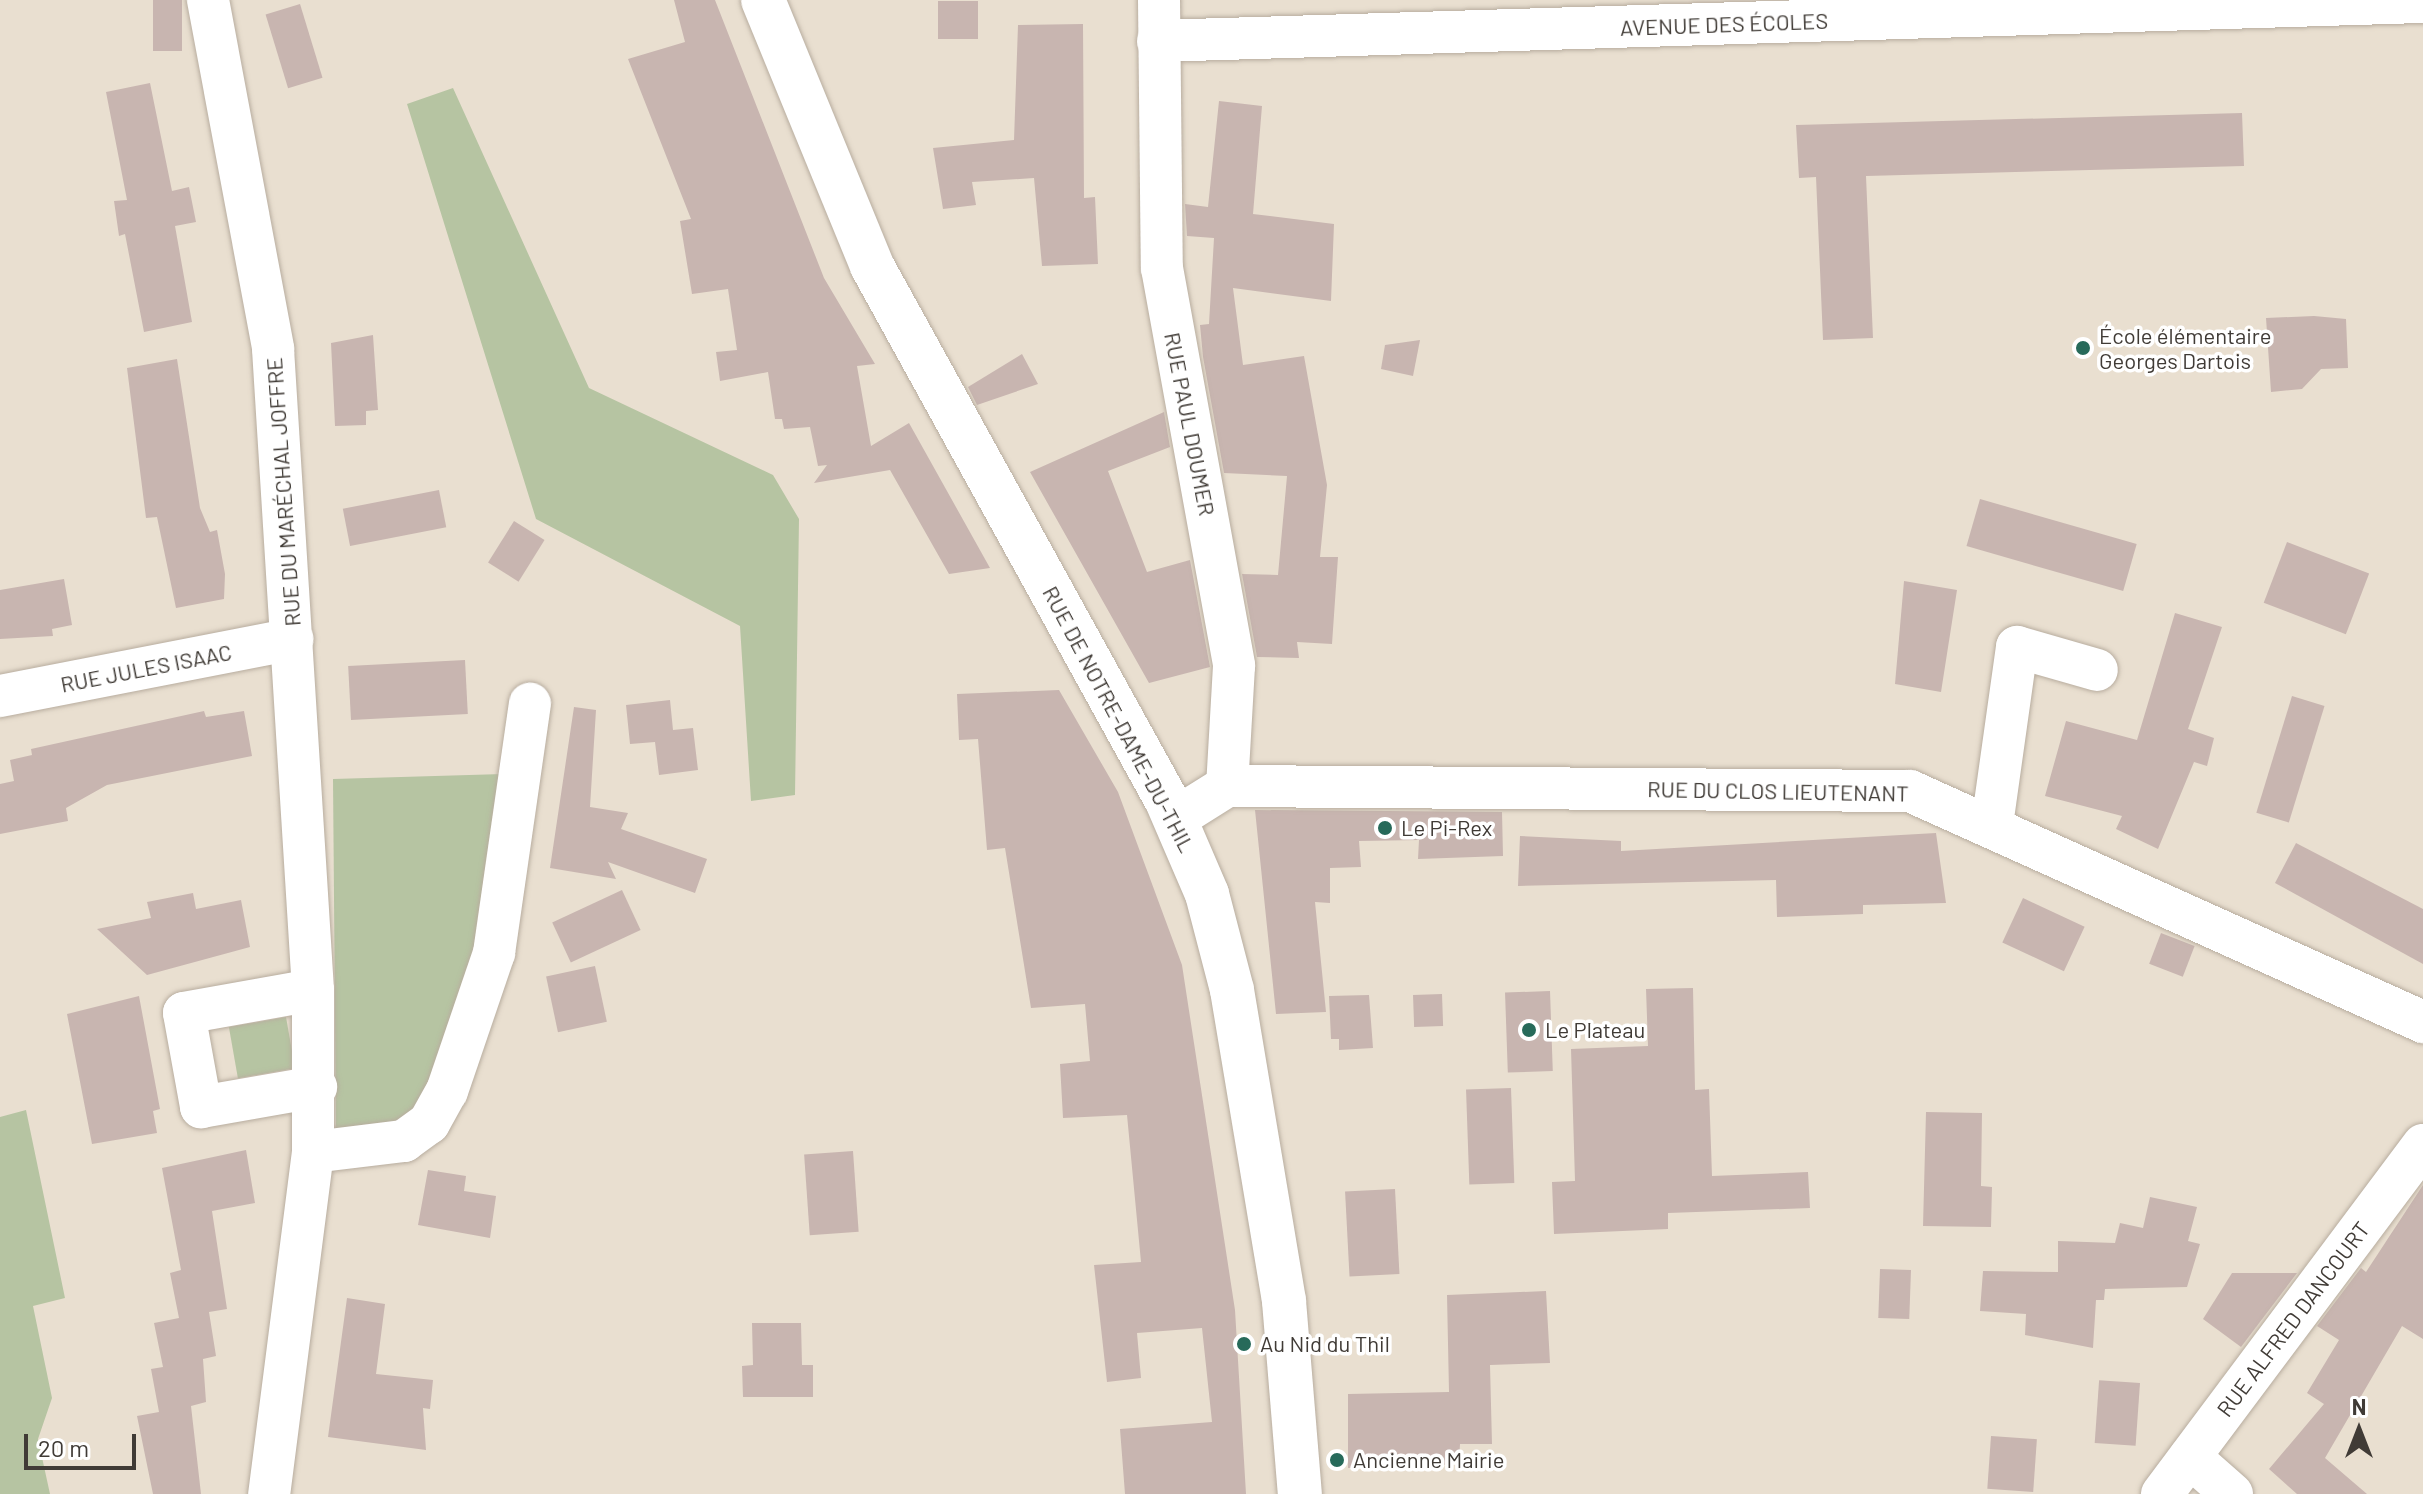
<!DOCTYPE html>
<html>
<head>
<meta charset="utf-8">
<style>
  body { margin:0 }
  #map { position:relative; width:2423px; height:1494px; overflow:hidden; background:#e9dfd0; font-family:Barlow,sans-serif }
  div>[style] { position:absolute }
  .green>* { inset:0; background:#b6c4a2; transform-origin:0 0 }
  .building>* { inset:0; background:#c8b5b0; transform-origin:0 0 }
  .roads { filter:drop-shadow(0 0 2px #b8ad9f) drop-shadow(0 0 2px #b8ad9f) }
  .minor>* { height:42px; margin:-21px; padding:0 21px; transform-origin:21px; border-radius:21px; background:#fff }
  .secondary>* { height:44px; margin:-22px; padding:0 22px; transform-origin:22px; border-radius:22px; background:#fff }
  .dots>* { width:22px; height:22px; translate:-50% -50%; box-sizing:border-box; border:4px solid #fff; border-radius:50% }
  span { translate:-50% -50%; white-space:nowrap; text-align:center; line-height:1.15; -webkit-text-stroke:7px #fff; paint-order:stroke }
  .street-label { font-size:22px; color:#403b36 }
  .poi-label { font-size:22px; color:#403b36 }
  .left { translate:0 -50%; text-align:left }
  .north { position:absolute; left:2319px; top:1390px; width:80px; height:80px; -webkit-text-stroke:6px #fff; paint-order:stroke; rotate:0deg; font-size:22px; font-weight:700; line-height:32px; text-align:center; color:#403b36 }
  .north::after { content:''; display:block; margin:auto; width:28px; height:36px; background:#403b36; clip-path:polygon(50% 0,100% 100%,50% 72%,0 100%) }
  .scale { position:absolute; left:24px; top:1434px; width:112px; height:36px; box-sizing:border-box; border:4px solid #403b36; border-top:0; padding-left:10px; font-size:24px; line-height:28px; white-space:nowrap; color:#403b36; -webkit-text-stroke:6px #fff; paint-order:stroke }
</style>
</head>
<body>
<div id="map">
  <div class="green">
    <i style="clip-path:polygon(453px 88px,589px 388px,773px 475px,799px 519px,795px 795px,751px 801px,740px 626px,536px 519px,407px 104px)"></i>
    <i style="clip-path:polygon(503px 774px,490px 920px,431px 1088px,400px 1127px,336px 1133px,333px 779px)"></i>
    <i style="left:286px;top:1017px;width:52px;height:58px;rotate:80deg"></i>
    <i style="clip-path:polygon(26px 1110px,65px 1298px,33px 1306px,52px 1398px,38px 1439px,50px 1494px,0 1494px,0 1117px)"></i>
  </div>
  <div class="building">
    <i style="left:153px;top:0;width:29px;height:51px"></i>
    <i style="clip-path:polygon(674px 0,715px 0,824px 278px,875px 364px,857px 366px,871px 446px,909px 423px,990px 568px,949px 574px,890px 470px,814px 483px,827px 465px,818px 466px,810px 427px,784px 429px,782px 419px,775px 419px,768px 372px,720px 381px,716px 352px,737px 350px,728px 289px,692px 294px,680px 221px,691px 219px,628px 59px,685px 42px)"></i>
    <i style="left:938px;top:1px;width:40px;height:38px"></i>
    <i style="left:300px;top:4px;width:77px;height:36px;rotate:73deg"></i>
    <i style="clip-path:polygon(1083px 24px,1084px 198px,1095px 197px,1098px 264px,1042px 266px,1034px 178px,972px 182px,976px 205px,943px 209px,933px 148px,1014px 140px,1018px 25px)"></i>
    <i style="clip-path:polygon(150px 83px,172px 191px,189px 187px,196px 222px,175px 226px,192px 322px,144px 332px,125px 234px,119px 236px,114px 201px,127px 200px,106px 92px)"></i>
    <i style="clip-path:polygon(1219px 101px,1262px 106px,1253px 214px,1334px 224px,1331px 301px,1233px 288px,1243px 365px,1304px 356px,1327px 485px,1320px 557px,1338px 557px,1332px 644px,1297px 642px,1299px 658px,1257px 657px,1242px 574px,1278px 575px,1287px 476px,1224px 473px,1203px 357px,1200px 325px,1209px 324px,1214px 238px,1187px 236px,1185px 204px,1208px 207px)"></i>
    <i style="clip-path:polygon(2242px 113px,2244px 166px,1866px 176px,1873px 338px,1823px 340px,1816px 177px,1799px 178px,1796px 125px)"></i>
    <i style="clip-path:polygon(2314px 316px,2346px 319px,2348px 368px,2321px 369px,2302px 389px,2271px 392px,2266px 318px)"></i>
    <i style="clip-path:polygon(373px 335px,378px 410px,366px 411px,366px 425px,335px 426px,331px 343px)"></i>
    <i style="clip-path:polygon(1420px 340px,1413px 376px,1381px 369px,1385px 345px)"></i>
    <i style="clip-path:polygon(1022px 354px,1038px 384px,977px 405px,968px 387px)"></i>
    <i style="clip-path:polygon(177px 359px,200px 508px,210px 532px,217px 530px,225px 574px,224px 599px,176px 608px,157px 517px,146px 518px,127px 368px)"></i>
    <i style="clip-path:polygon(1164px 412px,1170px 447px,1108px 471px,1147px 572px,1190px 560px,1210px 667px,1149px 683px,1030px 472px)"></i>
    <i style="left:439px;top:490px;width:38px;height:98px;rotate:79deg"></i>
    <i style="left:1980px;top:499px;width:163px;height:49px;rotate:16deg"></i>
    <i style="left:514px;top:521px;width:36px;height:49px;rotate:32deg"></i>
    <i style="left:2287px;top:542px;width:88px;height:65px;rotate:21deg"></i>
    <i style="clip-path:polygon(64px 579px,72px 625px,52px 629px,53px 636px,0 639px,0 590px)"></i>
    <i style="clip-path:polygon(1904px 581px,1957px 590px,1941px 692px,1895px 684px)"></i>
    <i style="clip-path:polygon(2175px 613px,2222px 627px,2188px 729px,2214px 738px,2207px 766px,2194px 762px,2158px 849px,2116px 829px,2122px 816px,2045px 796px,2066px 721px,2137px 740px)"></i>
    <i style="left:465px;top:660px;width:54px;height:117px;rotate:87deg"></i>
    <i style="clip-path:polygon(1059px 690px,1118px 792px,1182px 965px,1235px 1310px,1246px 1494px,1125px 1494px,1120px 1429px,1212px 1422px,1202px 1328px,1137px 1333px,1141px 1378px,1107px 1382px,1094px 1265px,1141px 1262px,1127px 1115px,1063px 1118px,1060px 1064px,1090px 1061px,1085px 1004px,1031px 1008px,1005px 848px,987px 850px,978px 739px,959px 740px,957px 694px)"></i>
    <i style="left:2292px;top:696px;width:34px;height:122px;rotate:17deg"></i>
    <i style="clip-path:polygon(670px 700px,673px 730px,693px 728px,698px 770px,659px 775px,655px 742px,630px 744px,626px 705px)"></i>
    <i style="clip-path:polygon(574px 707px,596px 710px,590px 807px,628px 813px,621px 829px,707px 859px,695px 893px,608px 862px,616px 879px,550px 868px)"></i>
    <i style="clip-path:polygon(204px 711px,206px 717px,244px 711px,252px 756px,107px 785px,66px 808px,68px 821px,0 834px,0 784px,14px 781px,10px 760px,32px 755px,31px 749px)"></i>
    <i style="clip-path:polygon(1255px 810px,1502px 812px,1503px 856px,1418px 859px,1419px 840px,1359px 841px,1361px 867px,1330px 868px,1330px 903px,1315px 902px,1326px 1012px,1276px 1014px)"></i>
    <i style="clip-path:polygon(1936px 833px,1946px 903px,1863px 905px,1863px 914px,1777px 917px,1776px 880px,1518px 886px,1520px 836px,1621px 841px,1621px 851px)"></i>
    <i style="clip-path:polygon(2296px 843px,2423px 909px,2423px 964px,2275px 883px)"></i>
    <i style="left:622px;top:890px;width:44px;height:77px;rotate:65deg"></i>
    <i style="clip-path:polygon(193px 893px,196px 909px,241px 900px,250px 947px,147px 975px,97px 929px,151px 918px,147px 902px)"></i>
    <i style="left:2023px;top:898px;width:68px;height:49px;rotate:25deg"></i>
    <i style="left:2161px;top:933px;width:36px;height:33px;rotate:21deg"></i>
    <i style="left:595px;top:966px;width:57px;height:50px;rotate:78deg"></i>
    <i style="clip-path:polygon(1693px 988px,1695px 1090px,1709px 1089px,1712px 1176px,1808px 1172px,1810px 1208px,1668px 1213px,1668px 1229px,1554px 1234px,1552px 1182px,1575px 1181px,1571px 1049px,1648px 1046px,1646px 989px)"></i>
    <i style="left:1550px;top:991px;width:80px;height:45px;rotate:88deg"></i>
    <i style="left:1442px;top:994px;width:32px;height:29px;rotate:88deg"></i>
    <i style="clip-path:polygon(1369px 995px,1373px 1048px,1339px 1050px,1339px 1039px,1331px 1039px,1329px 996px)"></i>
    <i style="clip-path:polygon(139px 996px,160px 1109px,153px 1111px,157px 1133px,92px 1144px,67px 1014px)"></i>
    <i style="left:1511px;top:1088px;width:95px;height:45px;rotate:88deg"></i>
    <i style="clip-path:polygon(1926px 1112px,1982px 1113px,1981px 1186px,1992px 1187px,1991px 1227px,1923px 1226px)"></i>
    <i style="clip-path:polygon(246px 1150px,255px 1203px,212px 1211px,227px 1309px,209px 1312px,216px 1356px,203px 1359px,206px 1402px,191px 1406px,201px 1494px,153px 1494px,137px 1416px,159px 1412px,151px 1369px,163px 1367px,154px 1323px,179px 1318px,170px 1273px,181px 1270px,162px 1168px)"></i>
    <i style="left:853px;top:1151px;width:81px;height:49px;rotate:86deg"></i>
    <i style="clip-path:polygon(428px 1170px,466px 1176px,464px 1191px,496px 1196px,490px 1238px,418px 1225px)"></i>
    <i style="clip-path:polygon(2423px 1185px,2423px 1339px,2402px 1326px,2325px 1458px,2367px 1494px,2297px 1494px,2269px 1469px,2324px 1404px,2307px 1393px,2339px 1340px,2317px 1326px,2361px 1268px,2366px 1272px)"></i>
    <i style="left:1395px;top:1189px;width:85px;height:50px;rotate:87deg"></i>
    <i style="clip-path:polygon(2150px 1197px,2197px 1207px,2188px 1241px,2200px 1244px,2187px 1287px,2105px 1289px,2104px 1300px,2096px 1300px,2093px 1348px,2025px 1335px,2026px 1314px,1980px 1311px,1983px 1271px,2058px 1272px,2058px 1241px,2115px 1243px,2120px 1223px,2143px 1228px)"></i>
    <i style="left:1880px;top:1269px;width:31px;height:49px;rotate:2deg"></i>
    <i style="clip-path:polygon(2232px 1273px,2297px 1273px,2241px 1347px,2203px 1319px)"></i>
    <i style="clip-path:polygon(1546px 1291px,1550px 1363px,1490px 1365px,1492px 1444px,1460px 1444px,1459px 1460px,1440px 1466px,1348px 1468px,1348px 1394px,1449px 1392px,1447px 1295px)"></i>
    <i style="clip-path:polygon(347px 1298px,385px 1304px,376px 1374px,433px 1380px,430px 1409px,423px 1408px,426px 1450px,328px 1437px)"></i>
    <i style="clip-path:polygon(752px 1323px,801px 1323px,802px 1365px,813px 1365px,813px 1397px,743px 1397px,742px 1366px,753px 1365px)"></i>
    <i style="left:2140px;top:1383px;width:63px;height:41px;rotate:94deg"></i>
    <i style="left:1991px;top:1436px;width:46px;height:53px;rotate:4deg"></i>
  </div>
  <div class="roads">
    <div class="minor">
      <i style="left:208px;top:0;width:355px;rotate:79.4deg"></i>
      <i style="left:273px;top:349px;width:642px;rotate:86.43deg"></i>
      <i style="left:313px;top:990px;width:162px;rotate:90deg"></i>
      <i style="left:313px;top:1152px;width:345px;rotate:97.3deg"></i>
      <i style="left:1159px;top:0;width:268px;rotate:89.4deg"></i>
      <i style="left:1162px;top:268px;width:404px;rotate:79.7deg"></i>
      <i style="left:1234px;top:666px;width:120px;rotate:93.3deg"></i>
      <i style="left:1227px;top:786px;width:60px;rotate:147.9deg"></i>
      <i style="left:1158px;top:41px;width:1266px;rotate:-1.77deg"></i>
      <i style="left:0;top:696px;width:298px;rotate:-11deg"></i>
      <i style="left:1227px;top:786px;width:683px;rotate:0.42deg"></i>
      <i style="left:1910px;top:791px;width:563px;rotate:24.24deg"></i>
      <i style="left:1992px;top:825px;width:180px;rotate:-82deg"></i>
      <i style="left:2017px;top:647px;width:83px;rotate:16deg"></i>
      <i style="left:313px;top:990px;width:131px;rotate:169.9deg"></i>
      <i style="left:184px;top:1013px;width:96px;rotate:79.7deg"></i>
      <i style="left:201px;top:1107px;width:117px;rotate:-9.9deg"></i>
      <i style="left:313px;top:1152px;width:92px;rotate:-6.9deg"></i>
      <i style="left:404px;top:1141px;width:31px;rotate:-36deg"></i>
      <i style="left:429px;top:1123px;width:37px;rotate:-61deg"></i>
      <i style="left:447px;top:1091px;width:146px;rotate:-71.2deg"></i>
      <i style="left:494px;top:953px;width:252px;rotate:-81.8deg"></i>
      <i style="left:2190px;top:1457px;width:56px;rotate:41.4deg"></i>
      <i style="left:2162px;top:1494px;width:436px;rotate:-53.2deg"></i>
    </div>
    <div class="secondary">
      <i style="left:763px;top:0;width:287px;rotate:67.7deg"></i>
      <i style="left:872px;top:266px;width:611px;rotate:61.13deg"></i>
      <i style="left:1167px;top:801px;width:101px;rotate:66.7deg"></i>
      <i style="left:1207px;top:894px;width:99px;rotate:75.4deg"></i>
      <i style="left:1232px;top:990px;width:315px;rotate:80.5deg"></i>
      <i style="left:1284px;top:1301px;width:194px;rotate:85.3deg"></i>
    </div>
  </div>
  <div class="dots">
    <i style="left:2083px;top:348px;background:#276a5a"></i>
    <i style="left:1385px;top:828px;background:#276a5a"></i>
    <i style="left:1529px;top:1030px;background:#276a5a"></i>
    <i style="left:1244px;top:1344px;background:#276a5a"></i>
    <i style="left:1337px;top:1460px;background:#276a5a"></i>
  </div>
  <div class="street-label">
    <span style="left:1724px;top:24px;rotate:-2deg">AVENUE DES ÉCOLES</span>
    <span style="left:1190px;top:424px;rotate:79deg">RUE PAUL DOUMER</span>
    <span style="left:283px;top:492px;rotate:-94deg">RUE DU MARÉCHAL JOFFRE</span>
    <span style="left:146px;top:668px;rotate:-11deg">RUE JULES ISAAC</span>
    <span style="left:1119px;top:719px;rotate:62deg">RUE DE NOTRE-DAME-DU-THIL</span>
    <span style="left:1778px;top:791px;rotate:1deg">RUE DU CLOS LIEUTENANT</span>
    <span style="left:2293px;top:1319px;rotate:-53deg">RUE ALFRED DANCOURT</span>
  </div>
  <div class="poi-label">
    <span class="left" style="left:2099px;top:348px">École élémentaire<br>Georges Dartois</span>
    <span class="left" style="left:1401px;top:828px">Le Pi-Rex</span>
    <span class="left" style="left:1545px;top:1030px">Le Plateau</span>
    <span class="left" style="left:1260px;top:1344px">Au Nid du Thil</span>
    <span class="left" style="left:1353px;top:1460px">Ancienne Mairie</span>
  </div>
  <div class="north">N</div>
  <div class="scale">20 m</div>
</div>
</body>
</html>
